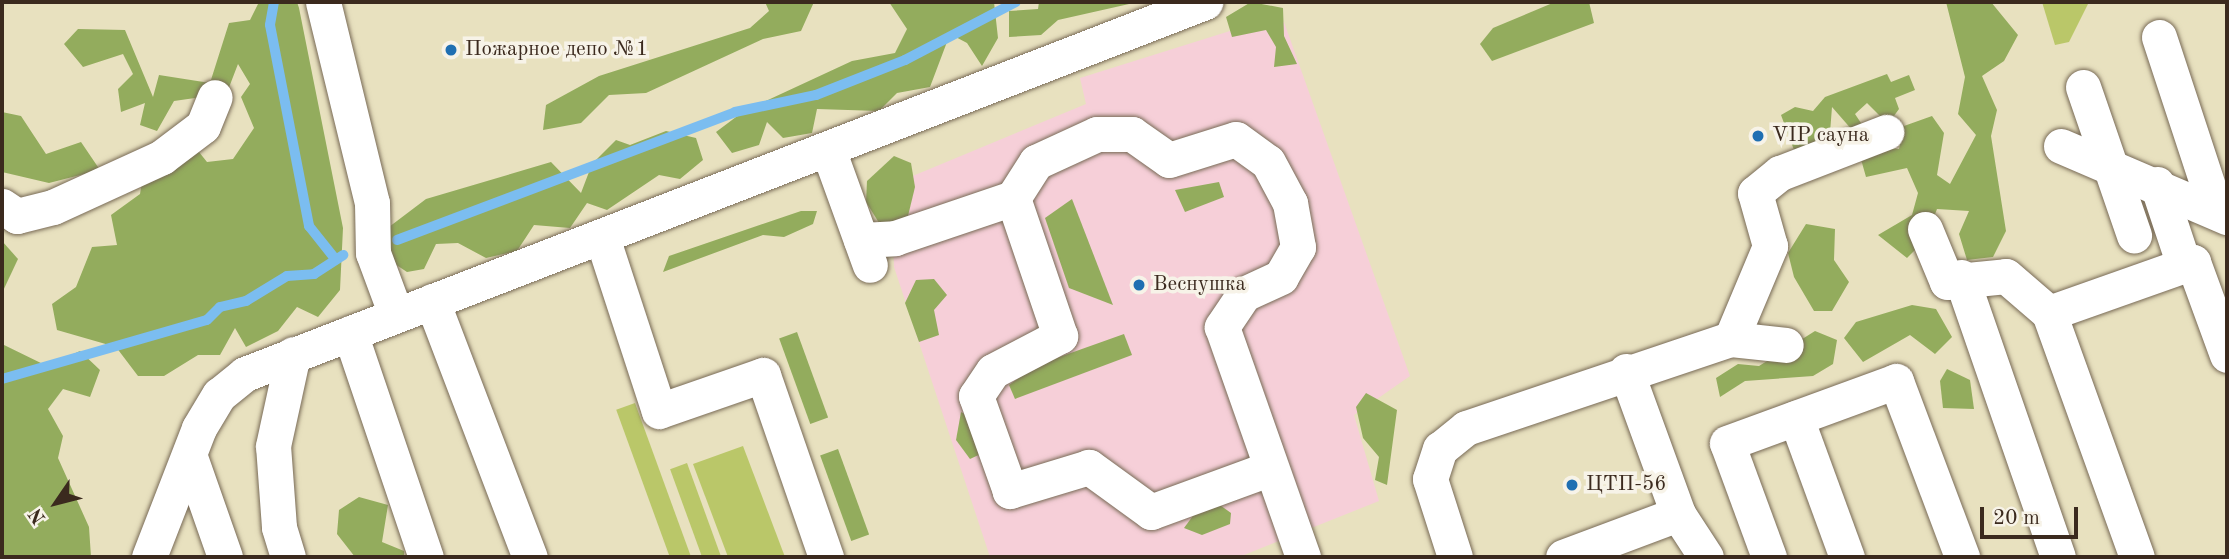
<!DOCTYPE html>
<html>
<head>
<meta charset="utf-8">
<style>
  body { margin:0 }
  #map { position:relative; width:2229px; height:559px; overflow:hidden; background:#e8e1bf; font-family:"Old Standard TT",serif }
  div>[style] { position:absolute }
  .built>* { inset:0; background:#f6cfd8 }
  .green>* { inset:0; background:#bac769; transform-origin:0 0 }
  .forest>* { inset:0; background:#93ac5d; transform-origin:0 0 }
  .stream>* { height:10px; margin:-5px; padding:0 5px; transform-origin:5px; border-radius:5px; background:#7bbdf0 }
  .roads { filter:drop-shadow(0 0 2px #786a56) drop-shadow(0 0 2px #786a56) }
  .minor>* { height:35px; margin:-17.5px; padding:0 17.5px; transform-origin:17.5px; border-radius:17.5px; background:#fff }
  .dots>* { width:19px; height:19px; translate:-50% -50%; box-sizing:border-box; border:4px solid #f7f3e8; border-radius:50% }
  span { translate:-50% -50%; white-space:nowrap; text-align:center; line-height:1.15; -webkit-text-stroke:7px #f7f3e8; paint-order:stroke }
  .poi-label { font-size:21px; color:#3b2a1e }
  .left { translate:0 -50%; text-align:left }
  .frame { position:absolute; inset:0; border:4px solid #3b2a1e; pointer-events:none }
  .north { position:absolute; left:21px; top:468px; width:70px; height:70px; -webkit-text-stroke:5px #f7f3e8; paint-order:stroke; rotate:235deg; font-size:19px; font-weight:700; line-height:28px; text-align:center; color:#3b2a1e }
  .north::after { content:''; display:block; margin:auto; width:24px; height:32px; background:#3b2a1e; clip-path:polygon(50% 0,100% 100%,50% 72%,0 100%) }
  .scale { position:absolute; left:1980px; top:507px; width:98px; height:32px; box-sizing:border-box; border:4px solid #3b2a1e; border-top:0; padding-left:9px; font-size:21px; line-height:24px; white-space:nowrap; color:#3b2a1e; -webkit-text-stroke:5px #f7f3e8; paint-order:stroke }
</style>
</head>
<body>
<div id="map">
  <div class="built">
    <i style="clip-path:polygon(1265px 20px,1284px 22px,1410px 376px,1354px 415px,1379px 501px,1239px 557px,990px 557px,894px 267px,891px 185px,1086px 104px,1080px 78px)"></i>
  </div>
  <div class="green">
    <i style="clip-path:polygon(2042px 2px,2089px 2px,2069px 42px,2055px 45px)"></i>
    <i style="left:635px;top:403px;width:164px;height:20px;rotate:70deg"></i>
    <i style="clip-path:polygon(743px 446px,785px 557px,728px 557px,693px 464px)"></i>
    <i style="left:687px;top:463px;width:100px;height:18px;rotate:70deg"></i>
  </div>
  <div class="forest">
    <i style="clip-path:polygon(259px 2px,297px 2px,299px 8px,343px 228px,340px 290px,318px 317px,297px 307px,278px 331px,246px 347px,235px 328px,220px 355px,198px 355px,164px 376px,138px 376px,116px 347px,57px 330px,52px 304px,76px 287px,92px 247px,117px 245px,111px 215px,140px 194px,144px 170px,187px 137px,207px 162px,233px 159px,254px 128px,241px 97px,250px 84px,238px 64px,223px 103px,202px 97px,174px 101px,157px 131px,140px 125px,145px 103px,121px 112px,118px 89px,133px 74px,123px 54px,83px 67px,64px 44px,78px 29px,125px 30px,153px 97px,159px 75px,210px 83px,229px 23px,250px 20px)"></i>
    <i style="clip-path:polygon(765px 2px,814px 2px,801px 31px,763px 39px,646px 93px,609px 95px,581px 123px,543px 130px,546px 105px,599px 76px,750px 28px,769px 11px)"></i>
    <i style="clip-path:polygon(889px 2px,994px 2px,998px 38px,982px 66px,967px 43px,950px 34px,930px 87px,897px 93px,879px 111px,817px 109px,812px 133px,783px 138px,767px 122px,759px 145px,732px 153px,716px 132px,744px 111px,852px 61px,895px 53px,907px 29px)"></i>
    <i style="clip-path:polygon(1039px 2px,1138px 2px,1058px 20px,1041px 35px,1009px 37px,1009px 11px,1038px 9px)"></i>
    <i style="clip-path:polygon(1251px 2px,1283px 8px,1284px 36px,1297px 64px,1274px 67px,1276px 47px,1266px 30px,1232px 37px,1226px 17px)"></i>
    <i style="clip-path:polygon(1555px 2px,1589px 2px,1594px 23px,1492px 61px,1480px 44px,1493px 28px)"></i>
    <i style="clip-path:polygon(1946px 2px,1991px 2px,2018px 35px,2004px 61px,1982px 76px,1997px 110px,1991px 136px,2006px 231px,1993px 257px,1967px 260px,1959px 234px,1969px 211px,1937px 209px,1925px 240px,1907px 258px,1878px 235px,1912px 215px,1918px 193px,1907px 168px,1866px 177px,1853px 131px,1832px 107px,1829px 146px,1797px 158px,1781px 115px,1795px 107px,1813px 111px,1825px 97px,1887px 74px,1891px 82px,1909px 75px,1915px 90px,1895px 98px,1899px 109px,1888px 124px,1867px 103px,1855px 114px,1877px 147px,1899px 149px,1904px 126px,1932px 116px,1944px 133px,1937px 175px,1950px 184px,1976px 135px,1958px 114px,1965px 77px)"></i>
    <i style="clip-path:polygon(2px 112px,21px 116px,46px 154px,81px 142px,100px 170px,49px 183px,2px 172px)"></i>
    <i style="clip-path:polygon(666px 131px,696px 138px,703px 160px,680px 179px,659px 175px,607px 210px,587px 203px,570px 228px,534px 225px,517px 251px,486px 258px,458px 243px,436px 244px,424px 269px,407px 272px,386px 258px,389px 227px,426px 199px,551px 162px,581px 193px,592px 164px,616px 140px,630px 145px)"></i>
    <i style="clip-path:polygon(894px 156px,911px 163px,915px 187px,908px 216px,881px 226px,866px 202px,867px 181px)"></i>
    <i style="clip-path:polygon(1219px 182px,1224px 197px,1185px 212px,1175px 190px)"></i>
    <i style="clip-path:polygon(1072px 199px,1113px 305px,1069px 288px,1045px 218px)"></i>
    <i style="clip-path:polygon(801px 211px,817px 211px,813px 224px,784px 237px,763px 235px,663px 272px,669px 256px)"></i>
    <i style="clip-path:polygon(1806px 224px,1835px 229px,1834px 260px,1849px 282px,1832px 311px,1814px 311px,1794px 277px,1788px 253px)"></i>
    <i style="clip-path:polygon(2px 241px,18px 259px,2px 293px)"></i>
    <i style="clip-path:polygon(934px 279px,947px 295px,934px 310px,939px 335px,919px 342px,905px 303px,916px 280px)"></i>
    <i style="clip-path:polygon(1912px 305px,1936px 309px,1952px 337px,1935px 354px,1910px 335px,1863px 362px,1844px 338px,1856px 322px)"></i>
    <i style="clip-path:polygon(1815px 331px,1837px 340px,1833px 364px,1813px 376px,1745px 381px,1720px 397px,1716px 378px,1738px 364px,1759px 366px)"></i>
    <i style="left:797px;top:332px;width:91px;height:19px;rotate:70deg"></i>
    <i style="clip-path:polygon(1124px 334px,1132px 355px,1015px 399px,1009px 385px,1037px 365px)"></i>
    <i style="clip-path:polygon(2px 344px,47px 366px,80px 351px,100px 370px,90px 397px,63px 389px,48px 409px,63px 436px,58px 458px,89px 527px,91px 557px,2px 557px)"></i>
    <i style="clip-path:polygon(1947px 369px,1970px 380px,1974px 409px,1943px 408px,1940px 381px)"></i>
    <i style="clip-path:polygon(1366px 393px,1397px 410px,1387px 485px,1375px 480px,1379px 457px,1363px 438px,1356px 407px)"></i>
    <i style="clip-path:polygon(961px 412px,978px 422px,987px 451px,970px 459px,956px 440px)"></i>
    <i style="left:838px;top:449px;width:91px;height:19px;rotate:70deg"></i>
    <i style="clip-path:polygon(359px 497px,388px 505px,382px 542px,404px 551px,404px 557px,355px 557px,337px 534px,339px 510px)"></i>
    <i style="clip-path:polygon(1217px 503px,1231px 513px,1230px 524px,1202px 535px,1184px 528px,1195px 513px)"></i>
  </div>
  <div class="stream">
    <i style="left:274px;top:2px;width:23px;rotate:100deg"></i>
    <i style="left:270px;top:25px;width:205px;rotate:79deg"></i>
    <i style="left:309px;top:226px;width:43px;rotate:51.5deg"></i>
    <i style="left:397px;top:240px;width:361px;rotate:-20.7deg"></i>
    <i style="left:735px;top:112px;width:83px;rotate:-11.9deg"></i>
    <i style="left:816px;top:95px;width:96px;rotate:-21.5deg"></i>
    <i style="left:905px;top:60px;width:125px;rotate:-27.6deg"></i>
    <i style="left:2px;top:379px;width:213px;rotate:-16.1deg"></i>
    <i style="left:207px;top:320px;width:18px;rotate:-45deg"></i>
    <i style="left:220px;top:307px;width:27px;rotate:-13deg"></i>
    <i style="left:246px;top:301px;width:48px;rotate:-31.4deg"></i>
    <i style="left:287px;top:276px;width:27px;rotate:-4deg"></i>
    <i style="left:314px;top:274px;width:35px;rotate:-33deg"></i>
  </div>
  <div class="roads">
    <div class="minor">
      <i style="left:323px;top:2px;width:207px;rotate:76.3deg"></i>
      <i style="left:372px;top:203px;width:50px;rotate:88.9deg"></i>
      <i style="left:373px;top:253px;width:66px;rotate:69.6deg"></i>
      <i style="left:2159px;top:37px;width:179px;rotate:71.8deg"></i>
      <i style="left:2083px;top:87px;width:157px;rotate:71deg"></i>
      <i style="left:2061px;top:146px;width:181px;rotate:23.2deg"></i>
      <i style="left:829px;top:152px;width:120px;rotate:70.1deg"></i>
      <i style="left:2157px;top:184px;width:85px;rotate:71.6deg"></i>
      <i style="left:2px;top:206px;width:18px;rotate:34deg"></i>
      <i style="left:17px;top:216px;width:37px;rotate:-14deg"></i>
      <i style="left:53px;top:207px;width:120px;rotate:-24.6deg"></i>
      <i style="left:162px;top:157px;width:51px;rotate:-37.1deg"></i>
      <i style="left:203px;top:126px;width:31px;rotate:-68deg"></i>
      <i style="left:1925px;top:229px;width:57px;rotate:67.5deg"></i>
      <i style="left:1947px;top:282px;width:59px;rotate:-5.8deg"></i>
      <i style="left:2006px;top:276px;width:57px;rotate:40.7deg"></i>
      <i style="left:2049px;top:313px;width:259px;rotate:70.2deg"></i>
      <i style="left:602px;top:237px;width:183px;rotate:71.9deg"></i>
      <i style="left:659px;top:411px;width:110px;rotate:-19.1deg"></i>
      <i style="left:763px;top:375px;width:193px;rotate:70.9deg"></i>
      <i style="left:861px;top:240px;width:34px;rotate:-3deg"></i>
      <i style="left:895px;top:238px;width:125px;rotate:-18.7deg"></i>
      <i style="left:1961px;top:277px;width:296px;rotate:70.9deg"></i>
      <i style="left:432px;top:301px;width:274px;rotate:69.1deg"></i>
      <i style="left:2049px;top:313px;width:153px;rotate:-19.5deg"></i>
      <i style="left:2193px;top:262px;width:99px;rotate:69.9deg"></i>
      <i style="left:350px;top:333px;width:237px;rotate:71.3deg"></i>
      <i style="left:1731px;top:339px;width:101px;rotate:-67.2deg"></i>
      <i style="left:1770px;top:246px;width:55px;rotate:-105.8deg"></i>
      <i style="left:1755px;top:193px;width:32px;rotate:-39deg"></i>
      <i style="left:1780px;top:173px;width:114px;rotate:-21.1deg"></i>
      <i style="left:1626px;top:371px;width:152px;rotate:70deg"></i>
      <i style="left:1678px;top:514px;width:51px;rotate:56.9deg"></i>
      <i style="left:1796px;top:418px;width:148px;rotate:69.9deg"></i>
      <i style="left:190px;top:457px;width:106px;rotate:70.7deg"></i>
      <i style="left:1271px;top:468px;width:128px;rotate:159.9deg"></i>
      <i style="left:1151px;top:512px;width:77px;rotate:-144deg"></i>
      <i style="left:1089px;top:467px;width:83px;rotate:163.1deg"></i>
      <i style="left:1010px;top:491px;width:101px;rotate:-109.7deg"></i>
      <i style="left:976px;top:396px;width:30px;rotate:-56deg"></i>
      <i style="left:993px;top:371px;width:76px;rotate:-27.6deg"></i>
      <i style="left:1060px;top:336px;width:146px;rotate:-108.8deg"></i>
      <i style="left:1013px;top:198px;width:43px;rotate:-57.4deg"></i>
      <i style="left:1036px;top:162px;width:67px;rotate:-24.7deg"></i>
      <i style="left:1097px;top:134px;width:35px"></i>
      <i style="left:1132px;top:134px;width:45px;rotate:35.1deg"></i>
      <i style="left:1169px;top:160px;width:70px;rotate:-17.4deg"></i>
      <i style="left:1236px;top:139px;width:39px;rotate:36deg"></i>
      <i style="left:1268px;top:162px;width:47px;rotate:61.8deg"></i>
      <i style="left:1290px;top:203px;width:45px;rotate:79.7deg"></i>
      <i style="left:1298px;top:247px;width:34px;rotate:120deg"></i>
      <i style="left:1281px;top:277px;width:41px;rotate:155.3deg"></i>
      <i style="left:1244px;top:294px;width:40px;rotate:124deg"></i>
      <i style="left:1222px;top:327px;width:244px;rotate:70.6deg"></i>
      <i style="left:149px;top:557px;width:138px;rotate:-68.8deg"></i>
      <i style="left:199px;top:428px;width:39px;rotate:-59deg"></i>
      <i style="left:219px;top:395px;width:33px;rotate:-39deg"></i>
      <i style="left:245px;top:374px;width:1030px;rotate:-21.18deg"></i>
      <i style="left:288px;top:557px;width:31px;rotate:-107deg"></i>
      <i style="left:279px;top:527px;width:81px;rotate:-94.2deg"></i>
      <i style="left:273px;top:446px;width:94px;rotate:-77.7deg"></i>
      <i style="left:1455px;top:557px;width:82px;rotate:-107.8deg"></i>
      <i style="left:1430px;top:479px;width:32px;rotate:-72deg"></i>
      <i style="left:1440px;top:449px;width:33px;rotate:-39deg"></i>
      <i style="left:1466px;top:428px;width:280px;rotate:-18.6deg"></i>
      <i style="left:1731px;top:339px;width:55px;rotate:6.2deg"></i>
      <i style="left:1563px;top:557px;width:123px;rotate:-20.5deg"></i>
      <i style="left:1769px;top:557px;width:121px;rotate:-110.2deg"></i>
      <i style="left:1727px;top:443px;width:180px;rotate:-20.1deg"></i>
      <i style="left:1896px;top:381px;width:188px;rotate:69.4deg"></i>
    </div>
  </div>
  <div class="dots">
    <i style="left:451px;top:50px;background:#1f6fb2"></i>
    <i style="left:1758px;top:136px;background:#1f6fb2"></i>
    <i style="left:1139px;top:285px;background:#1f6fb2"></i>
    <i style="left:1572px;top:485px;background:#1f6fb2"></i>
  </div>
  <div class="poi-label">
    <span class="left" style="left:465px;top:50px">Пожарное депо №1</span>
    <span class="left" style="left:1772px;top:136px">VIP сауна</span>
    <span class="left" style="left:1153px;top:285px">Веснушка</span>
    <span class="left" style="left:1586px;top:485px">ЦТП-56</span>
  </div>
  <div class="frame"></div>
  <div class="north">N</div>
  <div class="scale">20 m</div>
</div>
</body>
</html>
